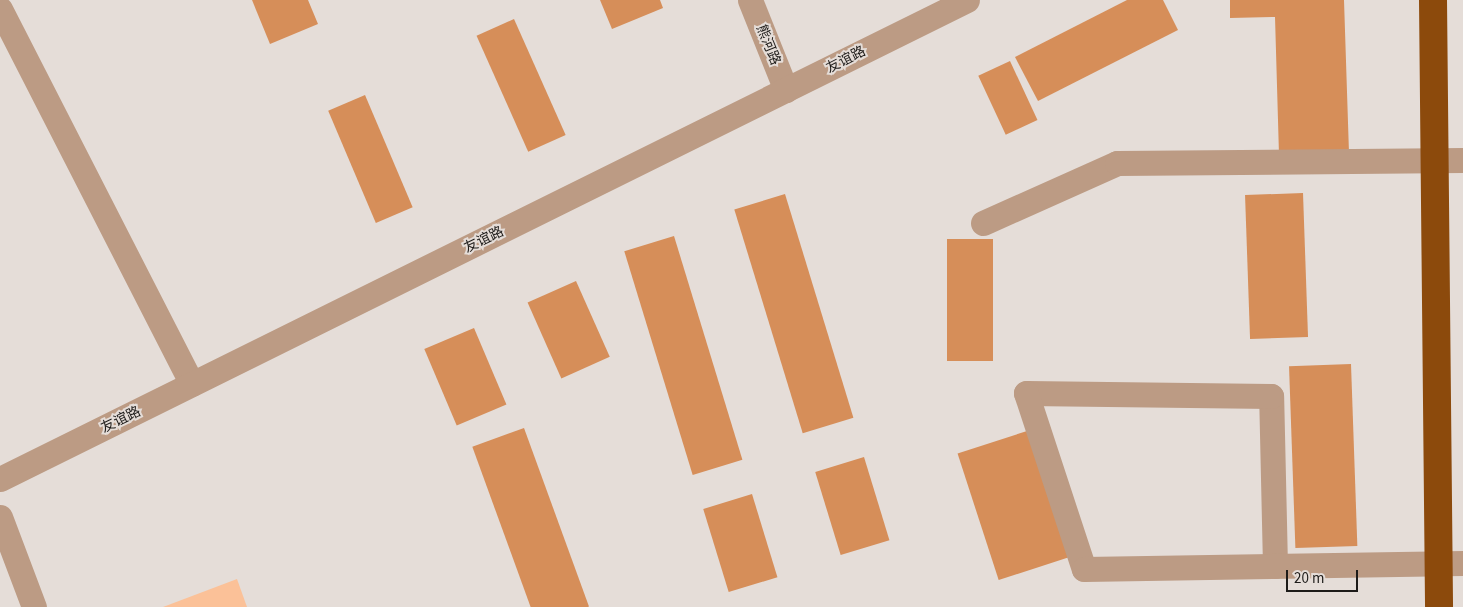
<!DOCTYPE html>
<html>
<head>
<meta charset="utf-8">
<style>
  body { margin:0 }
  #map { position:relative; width:1463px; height:607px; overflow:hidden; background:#e5ddd8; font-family:"Source Sans 3","Noto Sans SC",sans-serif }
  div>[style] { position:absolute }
  .green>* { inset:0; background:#fbc198 }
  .building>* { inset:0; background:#d68e59; transform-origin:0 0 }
  .minor>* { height:25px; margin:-12.5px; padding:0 12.5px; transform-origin:12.5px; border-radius:12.5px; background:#bc9b84 }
  .highway>* { height:28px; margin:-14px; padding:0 14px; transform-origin:14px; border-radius:14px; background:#8c4a0c }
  span { translate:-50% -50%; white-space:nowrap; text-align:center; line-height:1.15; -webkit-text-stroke:4px #e5ddd8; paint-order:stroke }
  .street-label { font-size:14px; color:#1d1b19 }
  .scale { position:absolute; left:1286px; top:570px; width:72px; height:22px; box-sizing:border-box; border:2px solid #1d1b19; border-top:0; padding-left:6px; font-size:15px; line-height:18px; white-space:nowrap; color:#1d1b19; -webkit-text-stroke:4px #e5ddd8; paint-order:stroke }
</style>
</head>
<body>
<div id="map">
  <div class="green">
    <i style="clip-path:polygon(237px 579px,247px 607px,163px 607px)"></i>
  </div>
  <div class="building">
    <i style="clip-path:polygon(252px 0,308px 0,318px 24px,270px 44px)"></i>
    <i style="clip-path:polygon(600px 0,660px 0,663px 8px,612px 29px)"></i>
    <i style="clip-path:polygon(1127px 0,1163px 0,1178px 30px,1038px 101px,1015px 57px)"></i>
    <i style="clip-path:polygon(1230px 0,1344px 0,1349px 153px,1279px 155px,1275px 17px,1230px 18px)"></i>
    <i style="left:514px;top:19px;width:127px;height:41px;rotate:66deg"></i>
    <i style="left:1010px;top:61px;width:65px;height:35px;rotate:65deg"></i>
    <i style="left:365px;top:95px;width:122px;height:40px;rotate:67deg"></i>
    <i style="left:1303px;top:193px;width:144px;height:58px;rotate:88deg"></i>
    <i style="left:785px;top:194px;width:234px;height:53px;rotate:73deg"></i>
    <i style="left:674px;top:236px;width:234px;height:52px;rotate:73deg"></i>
    <i style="left:947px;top:239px;width:46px;height:122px"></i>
    <i style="left:576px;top:281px;width:83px;height:53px;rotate:66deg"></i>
    <i style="left:474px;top:328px;width:83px;height:54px;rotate:67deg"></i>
    <i style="left:1351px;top:364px;width:182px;height:62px;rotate:88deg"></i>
    <i style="left:524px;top:428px;width:190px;height:55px;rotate:70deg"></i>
    <i style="left:1027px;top:431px;width:133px;height:73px;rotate:72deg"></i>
    <i style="left:864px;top:457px;width:87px;height:51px;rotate:73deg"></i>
    <i style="left:752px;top:494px;width:87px;height:51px;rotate:73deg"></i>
  </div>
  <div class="minor">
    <i style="left:750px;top:0;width:97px;rotate:68.2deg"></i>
    <i style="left:0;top:9px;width:421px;rotate:62.9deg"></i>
    <i style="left:983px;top:223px;width:147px;rotate:-24.1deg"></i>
    <i style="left:1117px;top:163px;width:346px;rotate:-0.5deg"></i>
    <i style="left:0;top:479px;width:1079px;rotate:-26.35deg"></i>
    <i style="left:0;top:517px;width:96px;rotate:69.3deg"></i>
    <i style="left:1275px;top:566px;width:170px;rotate:-91.3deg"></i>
    <i style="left:1271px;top:396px;width:245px;rotate:-179.3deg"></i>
    <i style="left:1026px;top:393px;width:185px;rotate:71.8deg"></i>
    <i style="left:1084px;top:569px;width:379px;rotate:-0.9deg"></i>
  </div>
  <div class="highway">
    <i style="left:1433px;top:0;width:607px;rotate:89.43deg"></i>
  </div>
  <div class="street-label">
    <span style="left:768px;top:45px;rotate:68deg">熊河路</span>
    <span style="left:846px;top:60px;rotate:-27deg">友谊路</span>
    <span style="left:484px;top:240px;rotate:-26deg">友谊路</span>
    <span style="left:121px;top:420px;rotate:-26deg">友谊路</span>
  </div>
  <div class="scale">20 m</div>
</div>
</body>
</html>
